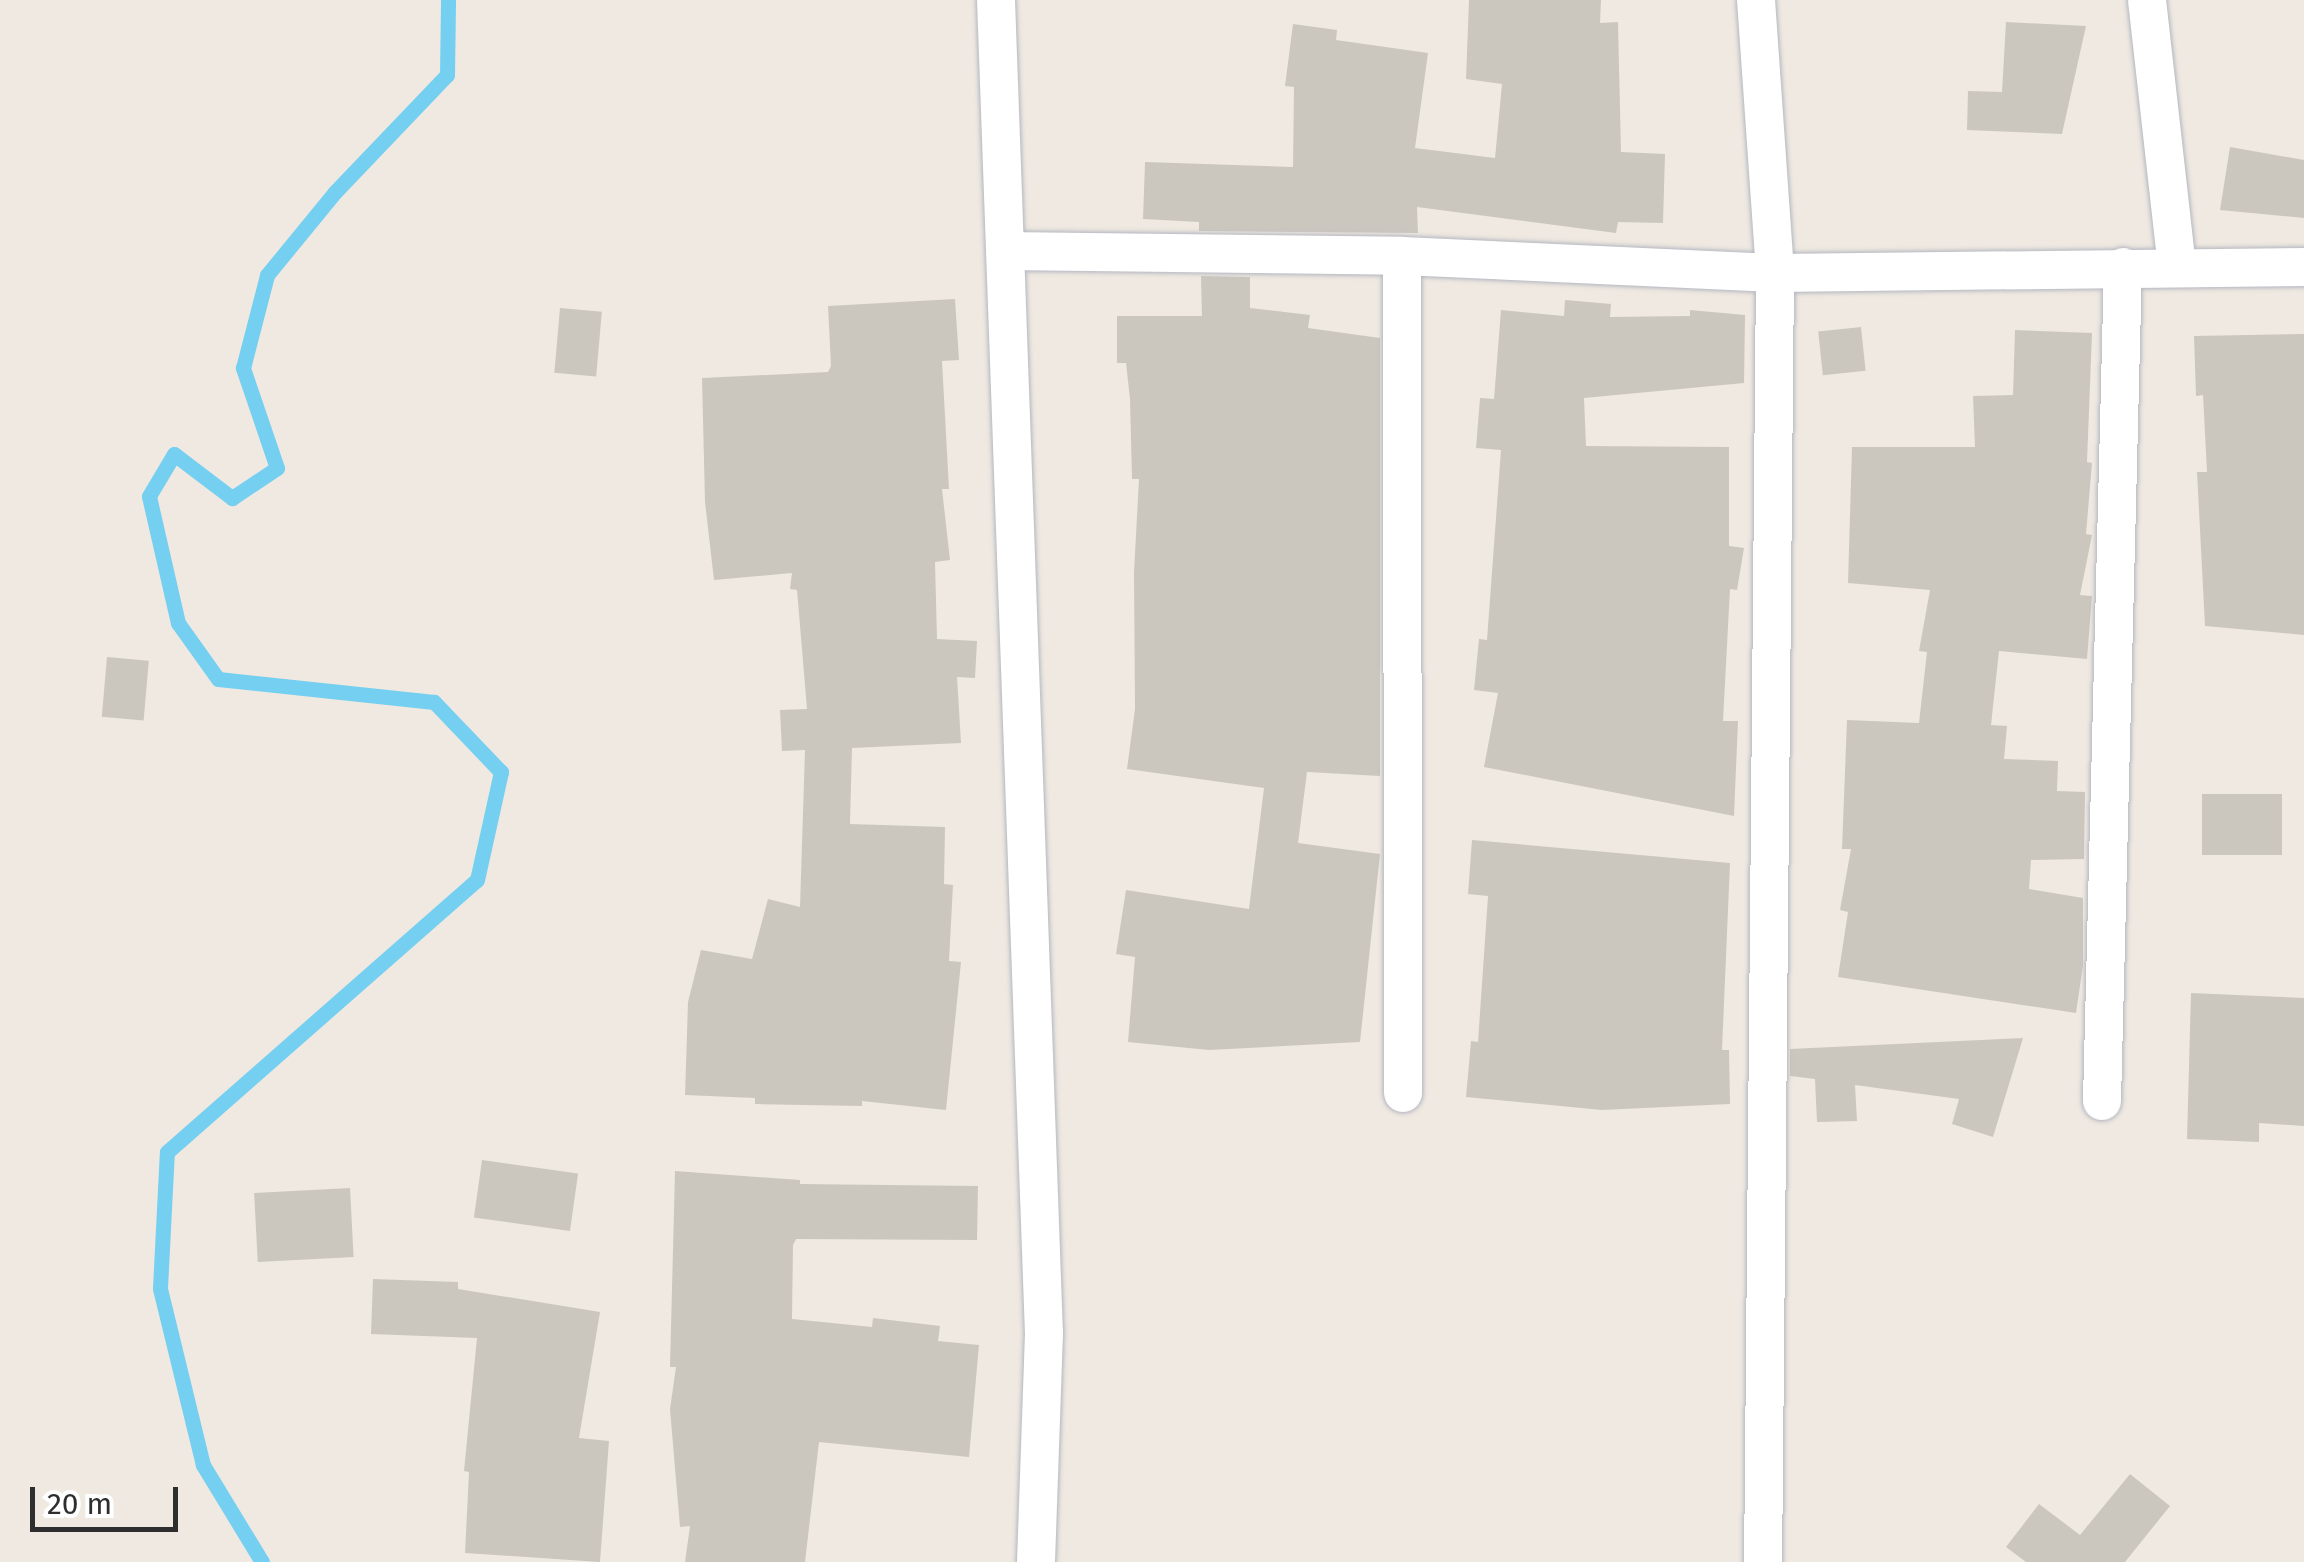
<!DOCTYPE html>
<html>
<head>
<meta charset="utf-8">
<style>
  body { margin:0 }
  #map { position:relative; width:2304px; height:1562px; overflow:hidden; background:#efe9e1; font-family:"Fira Sans",sans-serif }
  div>[style] { position:absolute }
  .stream>* { height:15px; margin:-7.5px; padding:0 7.5px; transform-origin:7.5px; border-radius:7.5px; background:#75cff0 }
  .building>* { inset:0; background:#cbc7bf; transform-origin:0 0 }
  .roads { filter:drop-shadow(0 0 2px #b4b7c1) drop-shadow(0 0 2px #b4b7c1) }
  .street>* { height:38px; margin:-19px; padding:0 19px; transform-origin:19px; border-radius:19px; background:#fff }
  span { translate:-50% -50%; white-space:nowrap; text-align:center; line-height:1.15; -webkit-text-stroke:10px #fff; paint-order:stroke }
  .scale { position:absolute; left:30px; top:1487px; width:148px; height:45px; box-sizing:border-box; border:5px solid #2e2e2e; border-top:0; padding-left:12px; font-size:30px; line-height:35px; white-space:nowrap; color:#2e2e2e; -webkit-text-stroke:8px #fff; paint-order:stroke }
</style>
</head>
<body>
<div id="map">
  <div class="stream">
    <i style="left:262px;top:1562px;width:114px;rotate:-121.3deg"></i>
    <i style="left:203px;top:1465px;width:182px;rotate:-103.7deg"></i>
    <i style="left:160px;top:1288px;width:136px;rotate:-87.1deg"></i>
    <i style="left:167px;top:1152px;width:412px;rotate:-41.3deg"></i>
    <i style="left:477px;top:880px;width:111px;rotate:-77.5deg"></i>
    <i style="left:501px;top:772px;width:97px;rotate:-133.7deg"></i>
    <i style="left:434px;top:702px;width:217px;rotate:-173.9deg"></i>
    <i style="left:218px;top:679px;width:69px;rotate:-125.5deg"></i>
    <i style="left:178px;top:623px;width:130px;rotate:-102.9deg"></i>
    <i style="left:149px;top:496px;width:49px;rotate:-59.2deg"></i>
    <i style="left:174px;top:454px;width:73px;rotate:37.2deg"></i>
    <i style="left:232px;top:498px;width:54px;rotate:-33.7deg"></i>
    <i style="left:277px;top:468px;width:106px;rotate:-108.8deg"></i>
    <i style="left:243px;top:368px;width:96px;rotate:-75.5deg"></i>
    <i style="left:267px;top:275px;width:107px;rotate:-50.7deg"></i>
    <i style="left:335px;top:192px;width:162px;rotate:-46.3deg"></i>
    <i style="left:447px;top:75px;width:75px;rotate:-89.2deg"></i>
  </div>
  <div class="building">
    <i style="clip-path:polygon(1469px 0,1601px 0,1600px 23px,1618px 22px,1621px 152px,1665px 154px,1663px 223px,1618px 222px,1616px 233px,1417px 207px,1418px 233px,1199px 231px,1199px 222px,1143px 219px,1145px 162px,1293px 167px,1294px 87px,1285px 86px,1293px 24px,1337px 30px,1336px 40px,1428px 53px,1415px 148px,1495px 158px,1502px 84px,1466px 79px)"></i>
    <i style="clip-path:polygon(2006px 22px,2086px 26px,2062px 134px,1967px 130px,1968px 91px,2002px 92px)"></i>
    <i style="clip-path:polygon(2230px 147px,2304px 160px,2304px 218px,2220px 210px)"></i>
    <i style="clip-path:polygon(1201px 276px,1250px 277px,1250px 308px,1310px 315px,1308px 328px,1380px 338px,1380px 776px,1307px 772px,1298px 843px,1380px 854px,1360px 1042px,1209px 1050px,1128px 1042px,1135px 957px,1116px 954px,1126px 890px,1249px 909px,1264px 788px,1127px 769px,1135px 709px,1134px 572px,1139px 479px,1132px 479px,1130px 399px,1126px 363px,1117px 363px,1117px 316px,1202px 316px)"></i>
    <i style="clip-path:polygon(955px 299px,959px 360px,942px 361px,949px 489px,942px 489px,950px 560px,935px 562px,937px 639px,977px 641px,975px 678px,957px 677px,961px 743px,852px 748px,850px 824px,945px 827px,944px 884px,953px 885px,949px 961px,961px 962px,946px 1110px,862px 1101px,862px 1106px,755px 1104px,755px 1098px,685px 1095px,688px 1002px,701px 950px,752px 959px,768px 899px,800px 907px,805px 750px,782px 751px,780px 710px,807px 709px,797px 590px,790px 589px,792px 573px,714px 580px,705px 502px,702px 378px,828px 372px,831px 366px,828px 306px)"></i>
    <i style="clip-path:polygon(1565px 300px,1611px 304px,1610px 317px,1690px 316px,1690px 310px,1745px 315px,1744px 383px,1584px 398px,1586px 446px,1729px 447px,1729px 546px,1744px 548px,1737px 590px,1730px 589px,1723px 721px,1738px 721px,1734px 816px,1484px 767px,1498px 693px,1474px 690px,1479px 639px,1487px 640px,1501px 450px,1476px 448px,1480px 398px,1494px 399px,1501px 310px,1564px 316px)"></i>
    <i style="left:560px;top:308px;width:42px;height:65px;rotate:5deg"></i>
    <i style="left:1861px;top:327px;width:44px;height:43px;rotate:84deg"></i>
    <i style="clip-path:polygon(2015px 330px,2092px 333px,2087px 462px,2092px 463px,2086px 534px,2092px 535px,2080px 595px,2092px 596px,2087px 659px,1999px 651px,1991px 725px,2007px 726px,2004px 759px,2058px 761px,2057px 791px,2085px 792px,2084px 859px,2031px 860px,2029px 889px,2083px 898px,2083px 965px,2076px 1013px,1838px 977px,1848px 912px,1840px 910px,1851px 849px,1842px 849px,1847px 720px,1919px 723px,1927px 652px,1919px 651px,1930px 590px,1848px 583px,1852px 447px,1975px 447px,1973px 396px,2013px 395px)"></i>
    <i style="clip-path:polygon(2304px 334px,2304px 635px,2205px 626px,2197px 472px,2207px 472px,2203px 395px,2196px 396px,2194px 336px)"></i>
    <i style="left:107px;top:657px;width:42px;height:60px;rotate:5deg"></i>
    <i style="left:2282px;top:794px;width:61px;height:80px;rotate:90deg"></i>
    <i style="clip-path:polygon(1472px 840px,1730px 863px,1722px 1050px,1729px 1050px,1730px 1104px,1602px 1110px,1466px 1097px,1471px 1041px,1478px 1042px,1488px 896px,1468px 894px)"></i>
    <i style="clip-path:polygon(2191px 993px,2304px 998px,2304px 1126px,2259px 1123px,2259px 1142px,2187px 1139px)"></i>
    <i style="clip-path:polygon(2023px 1038px,1993px 1137px,1952px 1124px,1959px 1099px,1855px 1085px,1857px 1121px,1817px 1122px,1815px 1079px,1790px 1076px,1790px 1049px)"></i>
    <i style="left:482px;top:1160px;width:97px;height:58px;rotate:8deg"></i>
    <i style="clip-path:polygon(675px 1171px,800px 1180px,800px 1184px,978px 1186px,977px 1240px,796px 1239px,793px 1245px,792px 1319px,872px 1327px,873px 1318px,940px 1326px,938px 1341px,979px 1345px,969px 1457px,819px 1442px,805px 1562px,685px 1562px,690px 1526px,680px 1527px,670px 1409px,676px 1367px,670px 1367px)"></i>
    <i style="left:350px;top:1188px;width:69px;height:96px;rotate:87deg"></i>
    <i style="clip-path:polygon(373px 1279px,458px 1282px,458px 1289px,600px 1312px,579px 1438px,609px 1441px,600px 1562px,465px 1553px,469px 1472px,464px 1471px,477px 1338px,371px 1334px)"></i>
    <i style="clip-path:polygon(2130px 1474px,2170px 1506px,2125px 1562px,2026px 1562px,2006px 1547px,2039px 1504px,2080px 1535px)"></i>
  </div>
  <div class="roads">
    <div class="street">
      <i style="left:996px;top:0;width:1334px;rotate:87.94deg"></i>
      <i style="left:1044px;top:1333px;width:229px;rotate:92deg"></i>
      <i style="left:1756px;top:0;width:274px;rotate:86deg"></i>
      <i style="left:1775px;top:273px;width:1289px;rotate:90.53deg"></i>
      <i style="left:2147px;top:0;width:268px;rotate:83.6deg"></i>
      <i style="left:1005px;top:251px;width:397px;rotate:0.7deg"></i>
      <i style="left:1402px;top:256px;width:373px;rotate:2.6deg"></i>
      <i style="left:1775px;top:273px;width:529px;rotate:-0.65deg"></i>
      <i style="left:1402px;top:256px;width:837px;rotate:89.93deg"></i>
      <i style="left:2102px;top:1101px;width:834px;rotate:-88.56deg"></i>
    </div>
  </div>
  <div class="scale">20 m</div>
</div>
</body>
</html>
